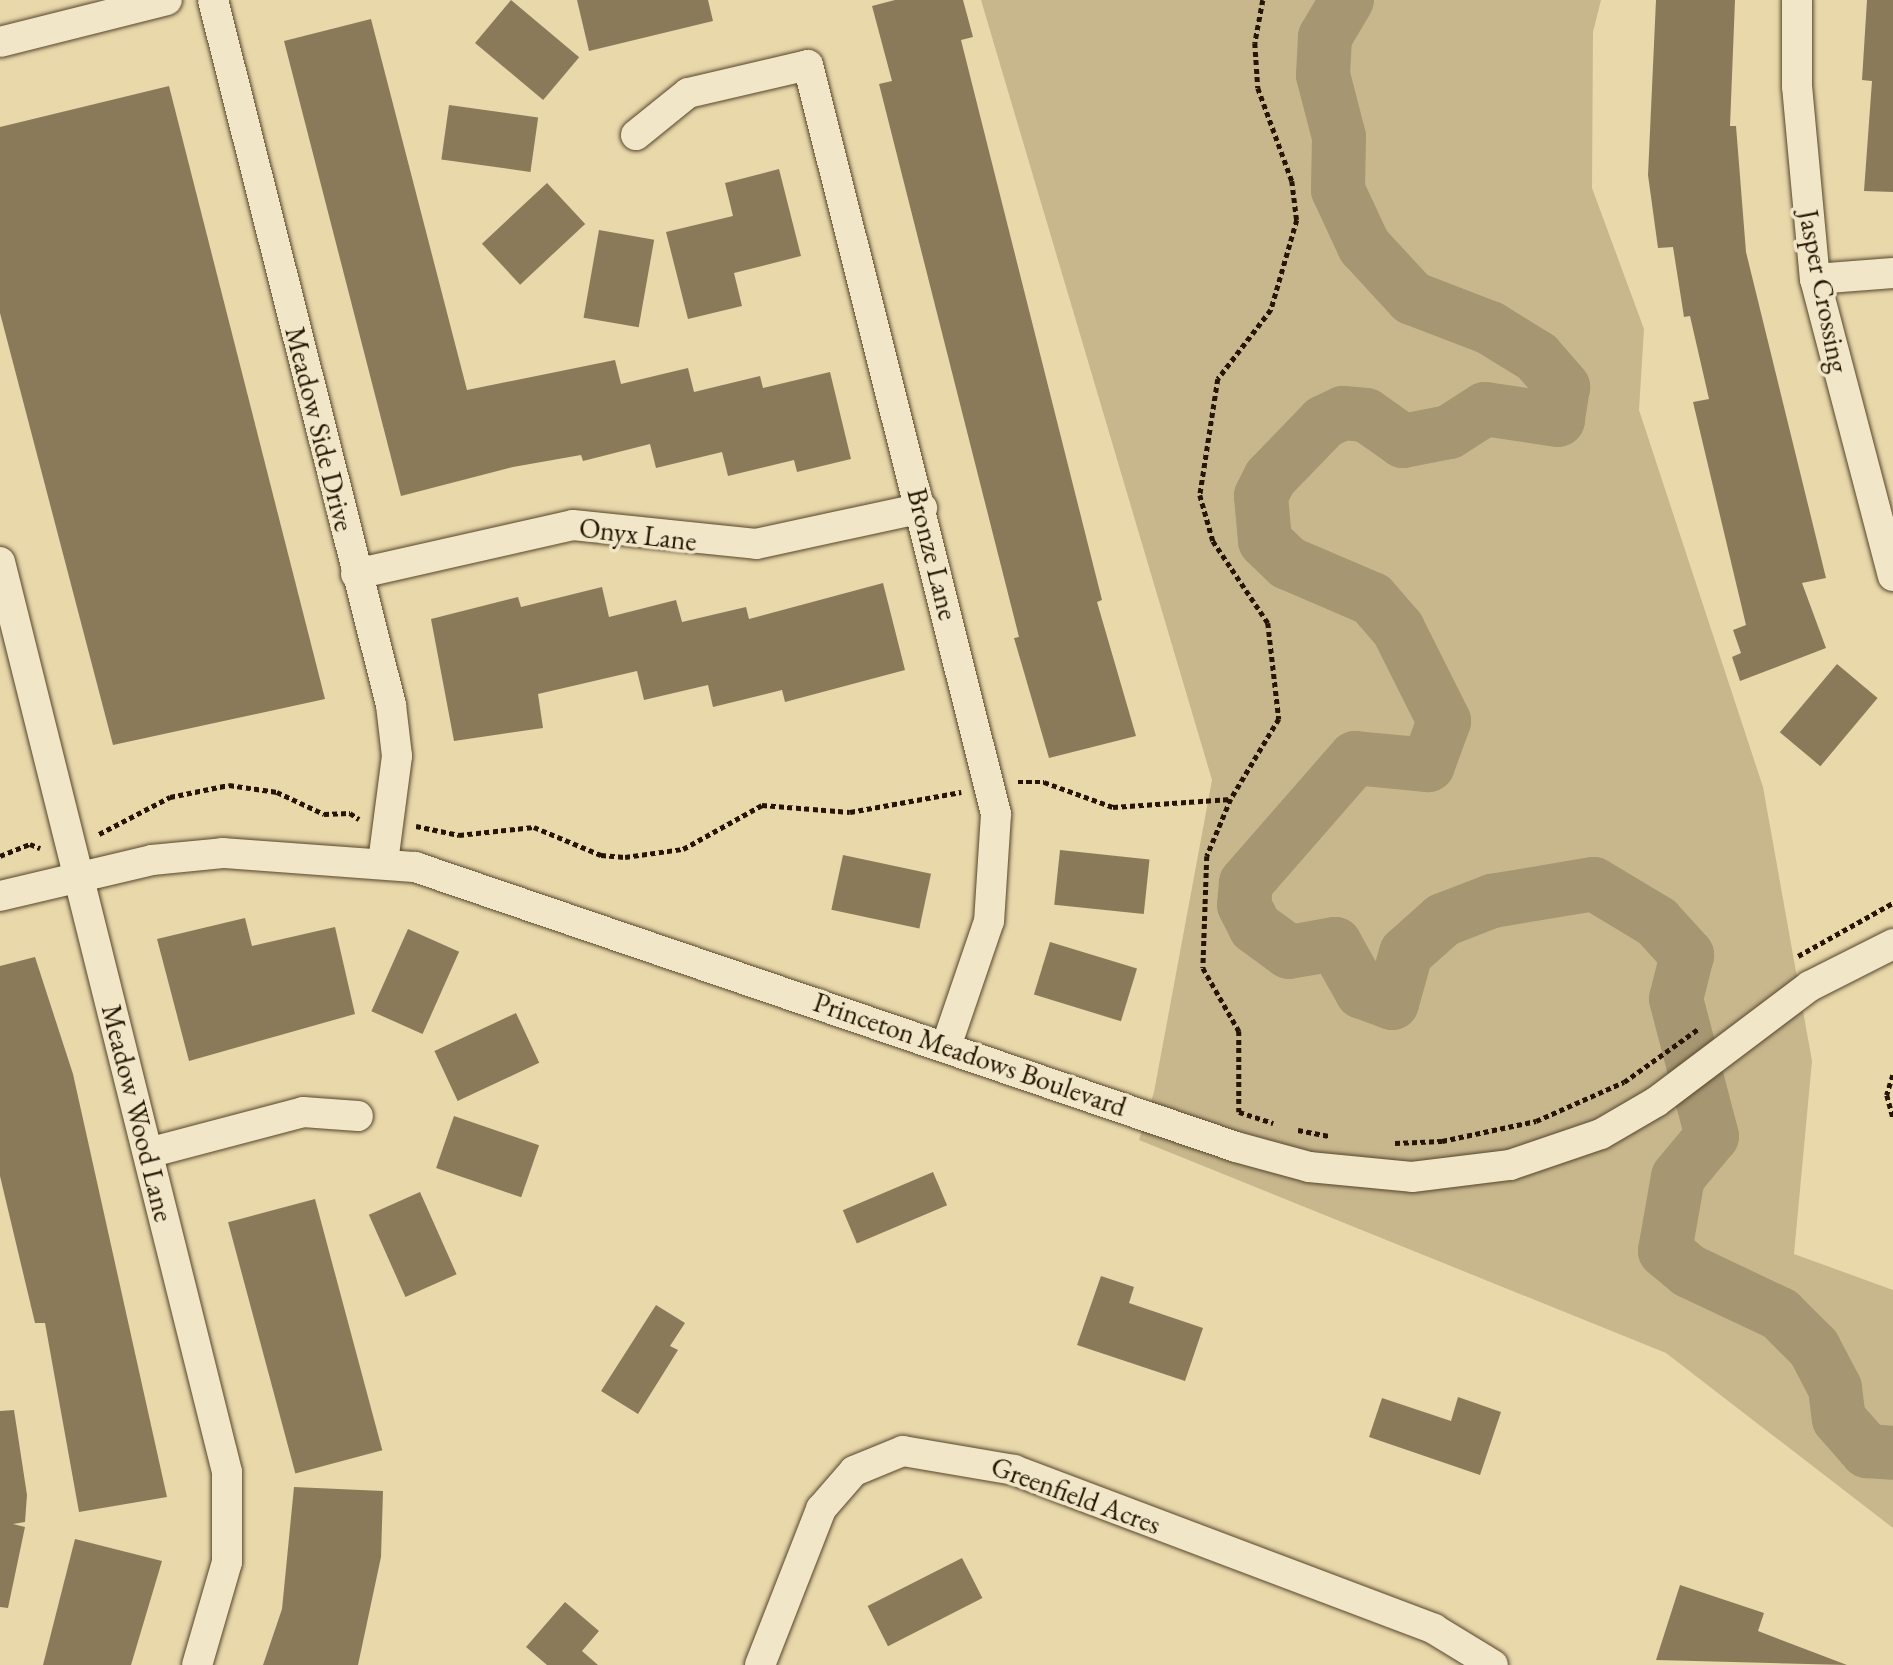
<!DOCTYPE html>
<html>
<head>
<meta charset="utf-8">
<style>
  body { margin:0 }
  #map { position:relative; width:1893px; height:1665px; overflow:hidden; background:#e9d8aa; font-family:"EB Garamond",serif }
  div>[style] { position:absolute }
  .green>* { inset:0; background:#c8b78d }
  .river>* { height:54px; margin:-27px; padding:0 27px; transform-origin:27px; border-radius:27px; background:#a69671 }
  .building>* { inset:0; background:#8b7a59; transform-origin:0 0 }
  .path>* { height:4.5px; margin-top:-2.25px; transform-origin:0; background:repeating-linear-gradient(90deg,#251502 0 5px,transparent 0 8.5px) }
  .roads { filter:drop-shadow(0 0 2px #56462c) drop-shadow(0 0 2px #56462c) }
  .minor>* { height:30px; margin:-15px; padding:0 15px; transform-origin:15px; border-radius:15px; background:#f1e6c8 }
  span { translate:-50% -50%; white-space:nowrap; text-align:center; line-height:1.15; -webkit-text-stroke:7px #f1e6c8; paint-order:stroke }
  .street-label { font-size:28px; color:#251502 }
</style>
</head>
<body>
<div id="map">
  <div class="green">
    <i style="clip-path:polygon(981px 0,1601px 0,1593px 32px,1592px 188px,1644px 329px,1639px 410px,1763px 787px,1812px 1061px,1794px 1254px,1893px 1290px,1893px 1528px,1666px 1353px,1139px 1140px,1154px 1092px,1212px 780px)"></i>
  </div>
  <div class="river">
    <i style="left:1347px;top:0;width:43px;rotate:120.7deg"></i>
    <i style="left:1325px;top:37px;width:38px;rotate:93deg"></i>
    <i style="left:1323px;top:75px;width:64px;rotate:75.5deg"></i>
    <i style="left:1339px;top:137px;width:53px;rotate:91.1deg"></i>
    <i style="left:1338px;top:190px;width:62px;rotate:65.1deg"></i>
    <i style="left:1364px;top:246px;width:71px;rotate:47.3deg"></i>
    <i style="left:1412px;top:298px;width:84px;rotate:21deg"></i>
    <i style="left:1490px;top:328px;width:55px;rotate:31.7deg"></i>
    <i style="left:1537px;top:357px;width:40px;rotate:49deg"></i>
    <i style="left:1563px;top:387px;width:33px;rotate:99deg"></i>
    <i style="left:1558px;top:420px;width:74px;rotate:-171.4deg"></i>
    <i style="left:1485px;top:409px;width:43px;rotate:147.4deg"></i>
    <i style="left:1449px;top:432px;width:47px;rotate:168.9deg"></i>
    <i style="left:1403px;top:441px;width:45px;rotate:-144.9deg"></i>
    <i style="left:1366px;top:415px;width:23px;rotate:-175deg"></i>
    <i style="left:1343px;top:413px;width:21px;rotate:155deg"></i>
    <i style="left:1324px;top:422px;width:78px;rotate:134deg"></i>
    <i style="left:1270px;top:478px;width:20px;rotate:117deg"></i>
    <i style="left:1261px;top:496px;width:45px;rotate:84.9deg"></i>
    <i style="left:1265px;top:541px;width:32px;rotate:44deg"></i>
    <i style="left:1288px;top:563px;width:91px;rotate:23.2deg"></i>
    <i style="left:1372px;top:599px;width:40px;rotate:49deg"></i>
    <i style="left:1398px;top:629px;width:103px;rotate:63.4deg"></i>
    <i style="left:1444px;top:721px;width:47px;rotate:110deg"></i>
    <i style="left:1428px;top:765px;width:73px;rotate:-174.5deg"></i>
    <i style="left:1355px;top:758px;width:166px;rotate:131.1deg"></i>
    <i style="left:1246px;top:883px;width:22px;rotate:95deg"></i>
    <i style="left:1244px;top:905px;width:25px;rotate:63deg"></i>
    <i style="left:1255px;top:927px;width:42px;rotate:36.3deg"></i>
    <i style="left:1289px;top:952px;width:47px;rotate:-9.9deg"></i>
    <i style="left:1335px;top:944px;width:55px;rotate:60.6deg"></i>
    <i style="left:1362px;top:992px;width:32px;rotate:20deg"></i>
    <i style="left:1392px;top:1003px;width:52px;rotate:-74.4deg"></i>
    <i style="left:1406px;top:953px;width:50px;rotate:-41.7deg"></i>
    <i style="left:1443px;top:920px;width:53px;rotate:-21.2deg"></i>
    <i style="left:1492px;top:901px;width:103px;rotate:-9.5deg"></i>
    <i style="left:1594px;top:884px;width:74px;rotate:31.1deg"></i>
    <i style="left:1657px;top:922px;width:45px;rotate:47.7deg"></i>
    <i style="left:1687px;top:955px;width:45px;rotate:104deg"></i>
    <i style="left:1676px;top:999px;width:142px;rotate:75.3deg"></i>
    <i style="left:1712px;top:1136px;width:53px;rotate:129.7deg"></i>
    <i style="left:1678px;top:1177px;width:75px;rotate:100deg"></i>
    <i style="left:1665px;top:1251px;width:31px;rotate:40deg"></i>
    <i style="left:1689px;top:1271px;width:101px;rotate:25.3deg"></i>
    <i style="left:1780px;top:1314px;width:48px;rotate:45deg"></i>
    <i style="left:1814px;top:1348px;width:45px;rotate:62.3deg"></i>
    <i style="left:1835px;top:1388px;width:31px;rotate:83deg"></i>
    <i style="left:1839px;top:1419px;width:43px;rotate:48.8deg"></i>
    <i style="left:1867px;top:1451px;width:26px;rotate:4deg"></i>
  </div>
  <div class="building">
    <i style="left:511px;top:0;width:89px;height:56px;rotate:40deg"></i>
    <i style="clip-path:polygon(577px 0,708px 0,713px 21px,589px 51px)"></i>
    <i style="clip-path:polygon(895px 0,963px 0,973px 37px,961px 40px,1102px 600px,1097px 602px,1136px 736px,1049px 758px,1014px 638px,1019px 637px,879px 84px,892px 81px,872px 6px)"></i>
    <i style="clip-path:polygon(1656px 0,1735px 0,1730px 126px,1736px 126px,1746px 252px,1826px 578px,1802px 583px,1826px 648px,1740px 681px,1732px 657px,1741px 653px,1733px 630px,1746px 625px,1693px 402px,1709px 399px,1690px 316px,1684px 317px,1673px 247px,1658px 248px,1648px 175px)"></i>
    <i style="clip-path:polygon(1867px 0,1893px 0,1893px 192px,1864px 191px,1872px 81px,1862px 80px)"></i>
    <i style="clip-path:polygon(371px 19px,467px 390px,615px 360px,621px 384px,688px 368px,694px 392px,760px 376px,763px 388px,830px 372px,851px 459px,797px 472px,794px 460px,728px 476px,722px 452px,656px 468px,650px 444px,583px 461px,581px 455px,513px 467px,401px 496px,284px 41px)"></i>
    <i style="clip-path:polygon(169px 86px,325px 699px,113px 745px,0 313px,0 127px)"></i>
    <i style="left:449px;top:105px;width:90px;height:55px;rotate:8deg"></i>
    <i style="clip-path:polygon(779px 169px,801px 256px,734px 273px,742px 306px,688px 319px,666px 232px,733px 216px,725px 183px)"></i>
    <i style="left:547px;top:183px;width:56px;height:89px;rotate:47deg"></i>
    <i style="left:599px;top:230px;width:56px;height:89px;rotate:10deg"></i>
    <i style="clip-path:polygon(883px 583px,905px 670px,785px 702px,782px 690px,713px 707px,708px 685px,644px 700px,637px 671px,538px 694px,543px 728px,454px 741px,431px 619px,518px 597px,521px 607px,602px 587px,609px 617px,676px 600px,682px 622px,746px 607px,749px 619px)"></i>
    <i style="left:1837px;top:664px;width:53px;height:89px;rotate:40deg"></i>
    <i style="left:1060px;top:850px;width:90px;height:55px;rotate:6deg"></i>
    <i style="left:843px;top:855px;width:90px;height:56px;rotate:12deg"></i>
    <i style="clip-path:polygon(245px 918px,252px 946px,335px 927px,355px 1014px,189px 1061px,157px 939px)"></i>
    <i style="left:408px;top:929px;width:56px;height:90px;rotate:24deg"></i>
    <i style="left:1050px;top:942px;width:91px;height:55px;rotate:17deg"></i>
    <i style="clip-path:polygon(35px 957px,73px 1074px,167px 1497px,79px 1512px,45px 1323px,35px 1323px,0 1176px,0 966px)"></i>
    <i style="left:516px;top:1013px;width:55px;height:90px;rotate:65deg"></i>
    <i style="left:454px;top:1116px;width:90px;height:55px;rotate:19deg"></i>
    <i style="left:933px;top:1172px;width:36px;height:98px;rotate:67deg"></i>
    <i style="left:420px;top:1192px;width:90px;height:56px;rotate:66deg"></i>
    <i style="left:315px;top:1199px;width:260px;height:90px;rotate:75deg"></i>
    <i style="clip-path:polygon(1101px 1276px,1134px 1287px,1129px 1303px,1203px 1328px,1185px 1381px,1077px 1345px)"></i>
    <i style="clip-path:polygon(656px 1305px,685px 1323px,670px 1346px,678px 1350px,638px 1414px,601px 1391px)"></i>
    <i style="clip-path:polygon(1458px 1397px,1501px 1412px,1480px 1475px,1369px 1437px,1382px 1398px,1451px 1421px)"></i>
    <i style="clip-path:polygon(14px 1410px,27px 1495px,25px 1522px,13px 1524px,25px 1527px,8px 1608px,0 1607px,0 1411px)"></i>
    <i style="clip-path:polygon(294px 1487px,383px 1491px,381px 1557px,358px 1665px,263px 1665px,282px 1609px)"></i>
    <i style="clip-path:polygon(75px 1539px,162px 1561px,131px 1665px,43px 1665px)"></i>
    <i style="left:962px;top:1558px;width:45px;height:106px;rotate:63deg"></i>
    <i style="clip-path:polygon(1680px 1585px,1764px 1613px,1758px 1631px,1847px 1665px,1656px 1660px)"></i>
    <i style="clip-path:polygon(565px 1602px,599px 1631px,582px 1651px,598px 1665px,547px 1665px,526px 1647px)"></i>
  </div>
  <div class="path">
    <i style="left:1263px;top:0;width:44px;rotate:100.5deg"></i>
    <i style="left:1255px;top:43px;width:45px;rotate:86.2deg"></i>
    <i style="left:1258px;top:88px;width:99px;rotate:69.9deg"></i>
    <i style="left:1292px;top:181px;width:39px;rotate:83deg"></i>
    <i style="left:1297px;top:220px;width:94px;rotate:106.1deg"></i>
    <i style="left:1271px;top:310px;width:87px;rotate:127.5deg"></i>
    <i style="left:1218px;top:379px;width:117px;rotate:98.8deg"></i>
    <i style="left:1200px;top:495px;width:48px;rotate:74.2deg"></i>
    <i style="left:1213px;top:541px;width:99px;rotate:56.1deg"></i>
    <i style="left:1268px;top:623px;width:97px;rotate:83.5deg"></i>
    <i style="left:1279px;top:719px;width:93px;rotate:121deg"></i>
    <i style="left:1231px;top:799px;width:62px;rotate:112.8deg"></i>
    <i style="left:1207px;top:856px;width:112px;rotate:92deg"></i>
    <i style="left:1203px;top:968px;width:73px;rotate:60.3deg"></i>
    <i style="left:1239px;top:1031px;width:81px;rotate:90deg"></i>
    <i style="left:1239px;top:1112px;width:36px;rotate:18deg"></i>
    <i style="left:1018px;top:782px;width:26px"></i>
    <i style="left:1044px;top:782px;width:73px;rotate:19.9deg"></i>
    <i style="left:1113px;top:807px;width:118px;rotate:-3.9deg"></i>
    <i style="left:416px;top:826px;width:44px;rotate:11.8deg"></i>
    <i style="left:459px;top:835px;width:75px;rotate:-6.1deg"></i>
    <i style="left:534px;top:827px;width:73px;rotate:22.7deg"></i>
    <i style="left:601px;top:855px;width:24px;rotate:5deg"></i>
    <i style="left:625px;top:857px;width:59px;rotate:-7.9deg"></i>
    <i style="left:683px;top:849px;width:90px;rotate:-29.1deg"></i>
    <i style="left:762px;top:805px;width:88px;rotate:4.5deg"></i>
    <i style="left:850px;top:812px;width:113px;rotate:-10.2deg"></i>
    <i style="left:99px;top:834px;width:80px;rotate:-27.5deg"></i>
    <i style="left:170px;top:797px;width:60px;rotate:-11.5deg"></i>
    <i style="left:229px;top:785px;width:49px;rotate:8.3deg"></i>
    <i style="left:277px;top:792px;width:52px;rotate:25.1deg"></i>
    <i style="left:324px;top:814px;width:26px;rotate:-2deg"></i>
    <i style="left:350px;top:813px;width:11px;rotate:34deg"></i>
    <i style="left:0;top:856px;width:32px;rotate:-22deg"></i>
    <i style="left:30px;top:844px;width:11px;rotate:22deg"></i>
    <i style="left:1798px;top:956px;width:109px;rotate:-29.2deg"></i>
    <i style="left:1893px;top:1075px;width:21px;rotate:107deg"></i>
    <i style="left:1887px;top:1095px;width:23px;rotate:75deg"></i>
    <i style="left:1298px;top:1130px;width:33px;rotate:11deg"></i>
    <i style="left:1395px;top:1143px;width:47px;rotate:-2.4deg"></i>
    <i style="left:1442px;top:1141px;width:96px;rotate:-12deg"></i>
    <i style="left:1536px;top:1121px;width:96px;rotate:-23.9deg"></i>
    <i style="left:1624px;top:1082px;width:91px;rotate:-35.6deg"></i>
  </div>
  <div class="roads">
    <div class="minor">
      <i style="left:213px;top:0;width:727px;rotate:75.83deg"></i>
      <i style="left:391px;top:705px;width:51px;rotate:83.3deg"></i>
      <i style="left:397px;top:756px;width:107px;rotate:97.5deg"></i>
      <i style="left:1797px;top:0;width:86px;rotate:90deg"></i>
      <i style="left:1797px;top:86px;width:194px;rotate:84.7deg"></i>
      <i style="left:1815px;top:279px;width:307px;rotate:75.3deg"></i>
      <i style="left:0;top:42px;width:172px;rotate:-14.1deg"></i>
      <i style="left:636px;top:135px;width:67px;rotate:-38.9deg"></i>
      <i style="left:688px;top:93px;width:123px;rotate:-13.1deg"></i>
      <i style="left:808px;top:65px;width:772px;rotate:75.91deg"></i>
      <i style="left:996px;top:814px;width:107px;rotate:93.7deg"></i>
      <i style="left:989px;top:921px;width:130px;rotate:108.9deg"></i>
      <i style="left:1815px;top:279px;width:78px;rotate:-4.4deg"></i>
      <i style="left:0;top:562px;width:938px;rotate:75.99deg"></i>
      <i style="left:227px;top:1472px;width:90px;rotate:90deg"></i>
      <i style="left:227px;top:1562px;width:107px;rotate:106.2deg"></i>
      <i style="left:356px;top:574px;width:222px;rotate:-12.7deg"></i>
      <i style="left:573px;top:525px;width:184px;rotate:5.9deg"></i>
      <i style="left:756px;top:544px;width:170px;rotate:-12.2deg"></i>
      <i style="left:0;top:896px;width:156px;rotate:-13.3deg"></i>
      <i style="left:152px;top:860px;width:71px;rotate:-5.6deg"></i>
      <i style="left:223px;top:853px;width:193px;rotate:4.2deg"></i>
      <i style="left:415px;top:867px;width:867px;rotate:18.83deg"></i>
      <i style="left:1236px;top:1147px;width:76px;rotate:15.3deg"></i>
      <i style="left:1309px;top:1167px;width:103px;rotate:5.5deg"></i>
      <i style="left:1412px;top:1177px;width:99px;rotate:-7deg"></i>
      <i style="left:1510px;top:1165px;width:96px;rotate:-18.8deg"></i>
      <i style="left:1601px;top:1134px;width:64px;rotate:-30.2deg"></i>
      <i style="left:1656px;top:1102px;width:193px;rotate:-37deg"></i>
      <i style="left:1810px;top:986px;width:93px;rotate:-26.8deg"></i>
      <i style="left:148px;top:1153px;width:160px;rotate:-14.8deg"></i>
      <i style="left:303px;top:1112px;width:55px;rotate:4.2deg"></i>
      <i style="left:760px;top:1665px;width:168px;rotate:-68.6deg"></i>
      <i style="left:821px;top:1509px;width:50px;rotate:-49deg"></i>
      <i style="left:854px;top:1471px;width:53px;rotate:-22.2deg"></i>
      <i style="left:903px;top:1451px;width:113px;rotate:9.7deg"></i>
      <i style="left:1014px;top:1470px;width:449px;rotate:20.7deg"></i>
      <i style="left:1434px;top:1629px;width:69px;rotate:31.4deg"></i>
    </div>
  </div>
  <div class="street-label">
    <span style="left:1824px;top:291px;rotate:79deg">Jasper Crossing</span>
    <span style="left:320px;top:429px;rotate:76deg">Meadow Side Drive</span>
    <span style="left:638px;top:534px;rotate:7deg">Onyx Lane</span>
    <span style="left:933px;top:554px;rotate:76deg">Bronze Lane</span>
    <span style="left:970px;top:1054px;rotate:19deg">Princeton Meadows Boulevard</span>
    <span style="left:138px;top:1113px;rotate:76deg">Meadow Wood Lane</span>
    <span style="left:1076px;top:1495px;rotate:20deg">Greenfield Acres</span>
  </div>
</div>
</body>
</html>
